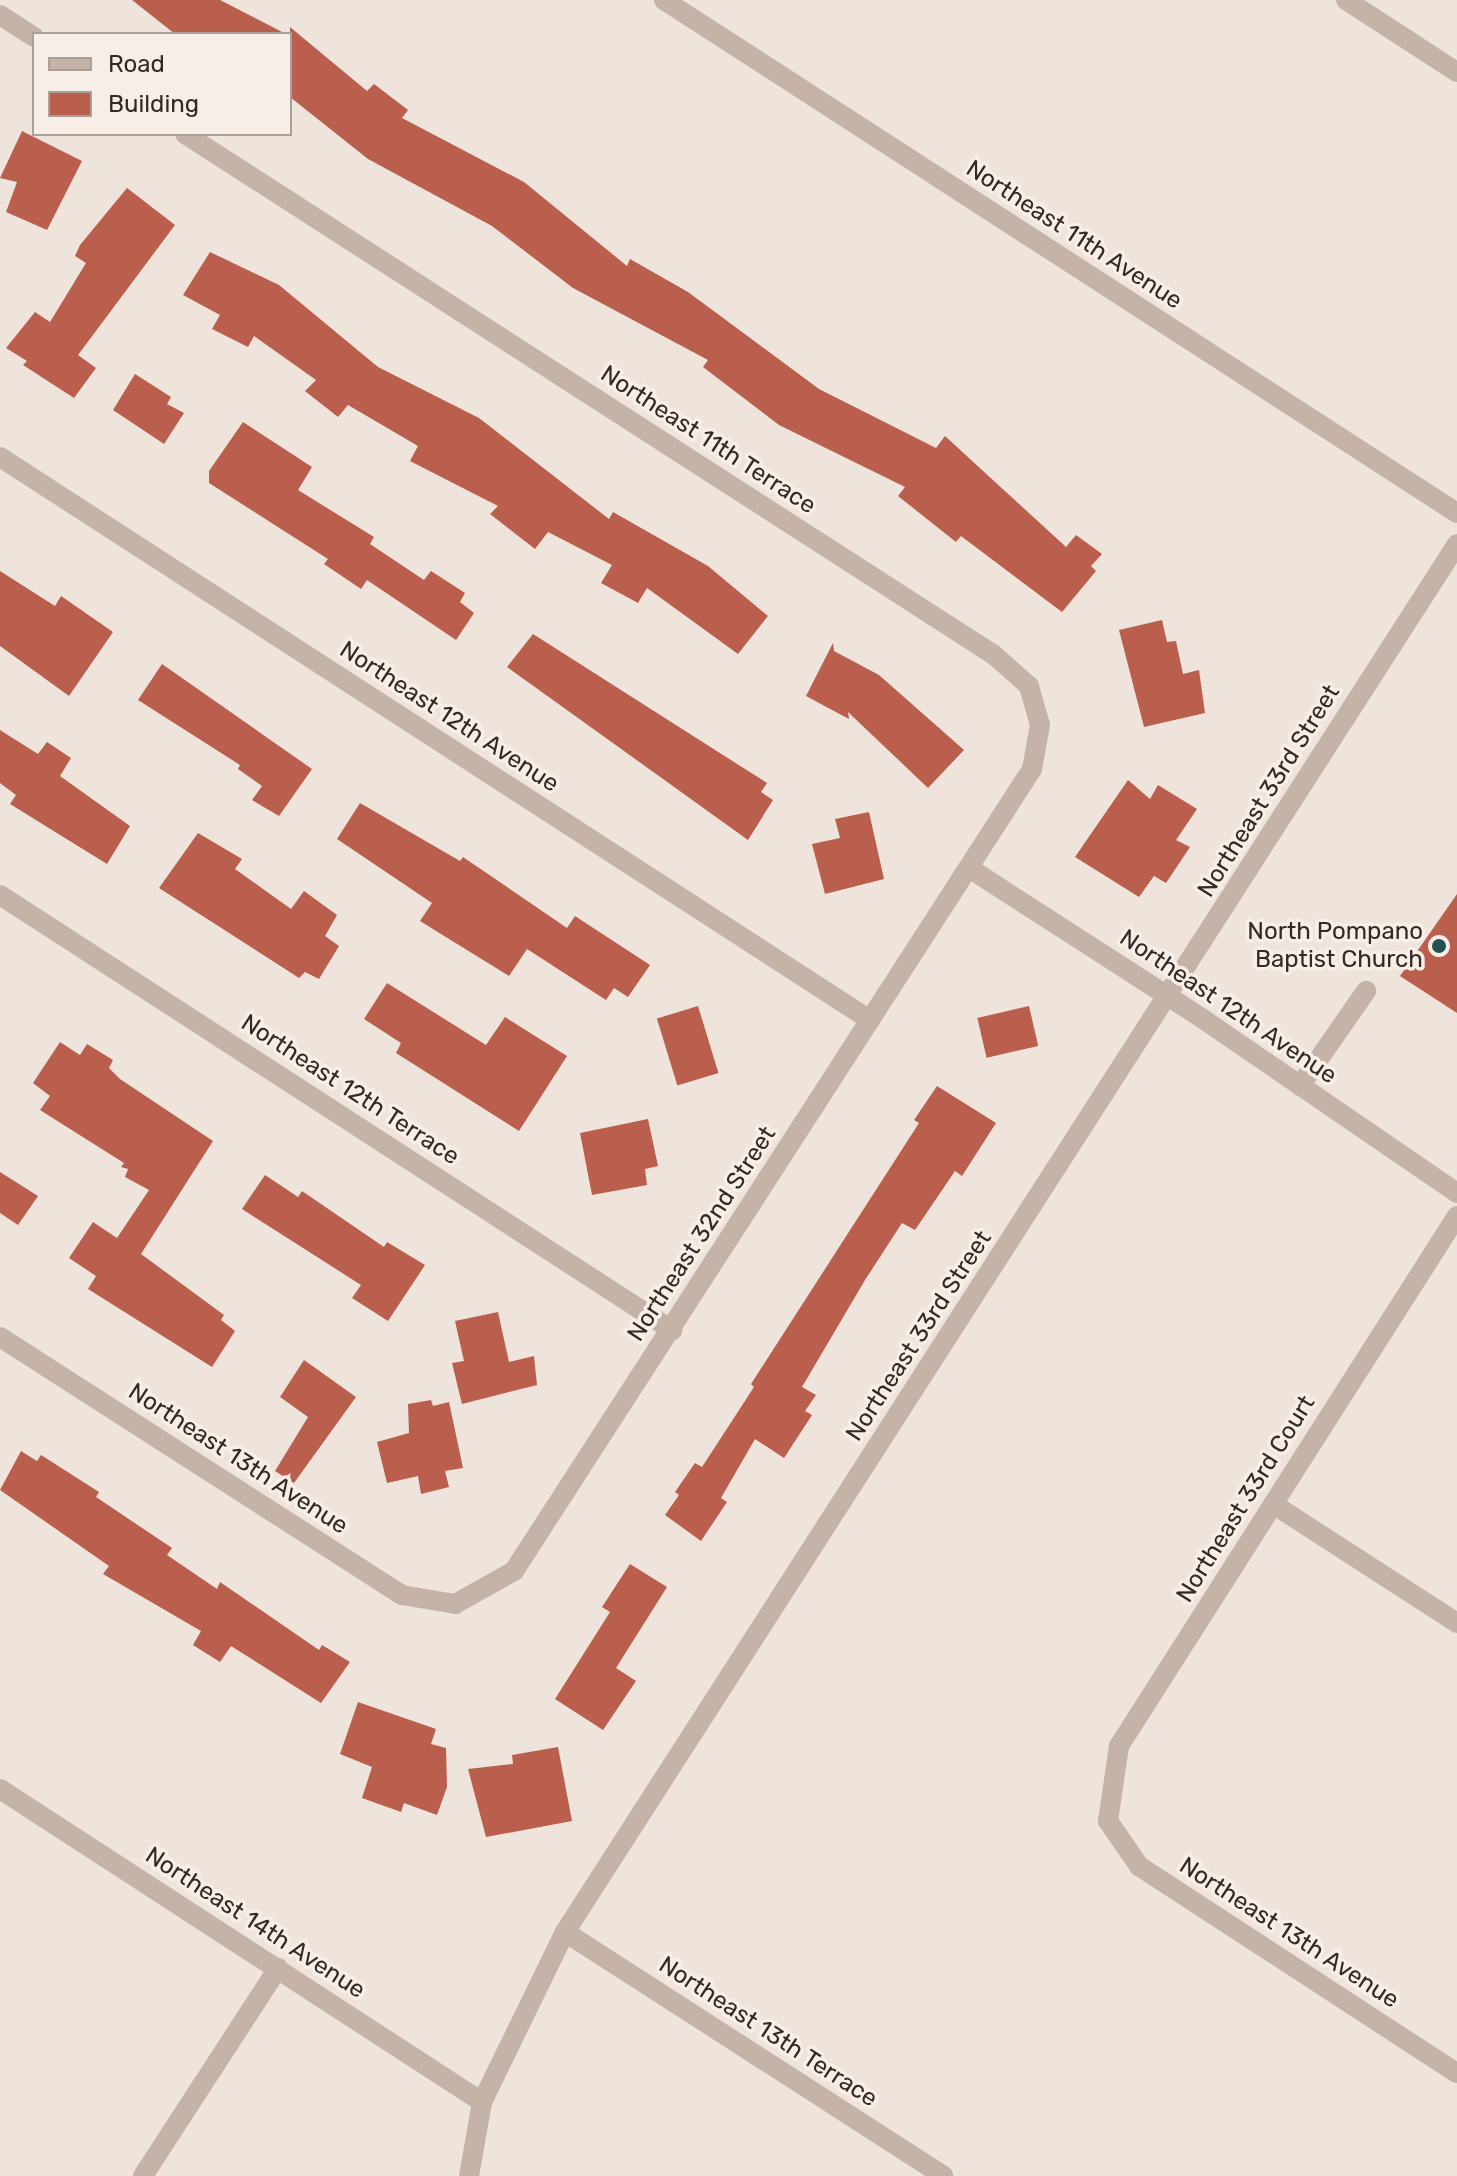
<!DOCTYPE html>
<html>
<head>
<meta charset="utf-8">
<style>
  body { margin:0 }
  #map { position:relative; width:1457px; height:2176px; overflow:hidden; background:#efe4db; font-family:Rubik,sans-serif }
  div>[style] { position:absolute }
  .building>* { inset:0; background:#ba5f4d; transform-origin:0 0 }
  .minor>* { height:20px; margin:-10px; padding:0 10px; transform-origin:10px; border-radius:10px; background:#c6b3a8 }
  .dots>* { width:22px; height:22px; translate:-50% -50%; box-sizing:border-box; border:4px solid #f7eee7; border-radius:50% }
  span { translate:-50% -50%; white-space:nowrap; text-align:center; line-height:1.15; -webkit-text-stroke:7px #f7eee7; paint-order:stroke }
  .street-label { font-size:24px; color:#332a27 }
  .poi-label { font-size:24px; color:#332a27 }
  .right { translate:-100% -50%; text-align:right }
  .legend { position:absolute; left:32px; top:32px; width:260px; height:104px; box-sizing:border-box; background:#f7eee7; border:2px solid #a9a09a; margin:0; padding:10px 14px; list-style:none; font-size:24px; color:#332a27 }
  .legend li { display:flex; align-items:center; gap:16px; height:40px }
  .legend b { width:40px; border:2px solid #a9a09a }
</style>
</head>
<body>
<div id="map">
  <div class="building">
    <i style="clip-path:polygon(132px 0,220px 0,286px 34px,175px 34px)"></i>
    <i style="clip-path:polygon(290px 27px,367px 91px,374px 84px,408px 110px,402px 118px,524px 182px,627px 266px,630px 259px,688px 292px,819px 389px,936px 448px,945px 436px,1066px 547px,1076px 535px,1102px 554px,1091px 566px,1096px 571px,1062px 612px,961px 536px,956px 542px,898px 496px,905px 487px,779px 425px,703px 367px,708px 360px,573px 288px,492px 226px,368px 159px,290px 97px)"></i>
    <i style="clip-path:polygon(22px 131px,82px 161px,47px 230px,6px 212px,17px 182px,0 178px)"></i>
    <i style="clip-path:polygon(127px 188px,175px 225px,78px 355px,96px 368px,74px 398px,23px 365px,27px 361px,6px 348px,35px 312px,50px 322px,86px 263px,75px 256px,80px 245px)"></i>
    <i style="clip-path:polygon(210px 252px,279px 285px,378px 367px,479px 418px,609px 519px,613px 512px,708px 566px,768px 616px,738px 654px,647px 588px,638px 603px,601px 583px,612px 565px,548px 532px,535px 549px,490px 514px,498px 506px,410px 461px,418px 446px,348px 405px,338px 417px,305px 391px,316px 380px,254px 336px,248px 347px,212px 329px,220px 315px,183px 295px)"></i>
    <i style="clip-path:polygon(135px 374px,171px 397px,167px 404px,184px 413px,164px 444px,113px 410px)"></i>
    <i style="clip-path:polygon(243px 422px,312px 467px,298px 490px,374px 537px,370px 544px,424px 580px,431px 571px,465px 593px,460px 602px,474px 613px,456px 640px,367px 580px,361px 589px,324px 564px,328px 559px,209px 483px,209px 471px)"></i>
    <i style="clip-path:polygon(0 571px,55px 606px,61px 596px,113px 632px,69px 696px,0 646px)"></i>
    <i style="clip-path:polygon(1162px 620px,1167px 642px,1176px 641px,1183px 674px,1199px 670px,1205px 713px,1144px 727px,1119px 630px)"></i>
    <i style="clip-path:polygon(533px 634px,767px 783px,761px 792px,773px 800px,748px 840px,507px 667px)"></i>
    <i style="clip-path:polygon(833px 643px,834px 651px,879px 675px,964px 750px,928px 788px,848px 712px,849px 719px,806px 696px)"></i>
    <i style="clip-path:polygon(162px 664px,312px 769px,279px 816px,252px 800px,262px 786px,238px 769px,240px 765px,138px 700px)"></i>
    <i style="clip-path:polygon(0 730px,38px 754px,47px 742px,71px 758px,60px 776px,130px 826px,107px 864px,10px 804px,16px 795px,0 783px)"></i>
    <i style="clip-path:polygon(1128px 780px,1150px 799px,1158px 785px,1197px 809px,1176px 840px,1190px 847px,1166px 883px,1154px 876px,1139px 897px,1075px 857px)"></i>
    <i style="clip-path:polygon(360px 803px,460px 861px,463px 857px,567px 928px,575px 916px,650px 965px,628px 997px,614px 988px,606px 1000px,527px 949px,509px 976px,420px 921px,432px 903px,337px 839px)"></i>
    <i style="clip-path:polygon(869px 812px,884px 879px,825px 894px,812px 844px,840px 838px,835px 819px)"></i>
    <i style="clip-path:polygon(198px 833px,242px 859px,235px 869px,291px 909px,304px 891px,337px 915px,325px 936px,339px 946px,319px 979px,305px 972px,299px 978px,159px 888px)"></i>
    <i style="clip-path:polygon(1457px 894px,1457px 1013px,1400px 976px)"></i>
    <i style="clip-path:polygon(387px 983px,486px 1045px,505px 1017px,567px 1056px,519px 1131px,396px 1053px,401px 1043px,364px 1019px)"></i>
    <i style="left:698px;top:1006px;width:70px;height:43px;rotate:73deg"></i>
    <i style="left:1029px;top:1006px;width:41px;height:53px;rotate:77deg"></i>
    <i style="clip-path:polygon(60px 1042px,80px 1055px,87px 1044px,113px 1060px,109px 1068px,120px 1079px,213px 1141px,141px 1254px,224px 1315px,221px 1320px,235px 1331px,212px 1367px,88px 1289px,96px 1276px,69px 1258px,93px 1222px,117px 1238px,149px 1190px,125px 1177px,128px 1169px,121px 1167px,124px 1163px,40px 1110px,50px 1096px,33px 1083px)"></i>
    <i style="clip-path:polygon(937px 1086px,996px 1123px,962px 1176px,955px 1171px,915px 1230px,902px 1223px,865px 1280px,802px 1387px,816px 1395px,805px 1411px,812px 1415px,784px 1458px,755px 1439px,721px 1498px,727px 1502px,701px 1541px,665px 1515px,679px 1495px,675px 1492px,695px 1463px,702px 1467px,754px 1387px,751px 1384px,919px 1123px,914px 1120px)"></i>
    <i style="clip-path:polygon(648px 1119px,658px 1166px,645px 1169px,647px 1185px,592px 1195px,580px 1133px)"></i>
    <i style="clip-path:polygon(0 1172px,38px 1196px,18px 1225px,0 1213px)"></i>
    <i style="clip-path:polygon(265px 1175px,298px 1197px,302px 1191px,384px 1247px,387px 1242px,425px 1265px,388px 1321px,352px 1298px,361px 1285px,242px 1209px)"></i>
    <i style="clip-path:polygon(498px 1312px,509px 1362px,534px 1356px,537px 1385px,462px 1404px,452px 1363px,464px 1361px,455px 1321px)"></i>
    <i style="clip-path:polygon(304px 1360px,356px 1397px,294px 1483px,275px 1471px,308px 1417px,280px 1397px)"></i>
    <i style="clip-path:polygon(431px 1400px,433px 1406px,449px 1402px,463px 1468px,445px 1471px,449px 1487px,421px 1494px,418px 1476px,387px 1483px,377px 1442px,409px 1433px,408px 1404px)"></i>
    <i style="clip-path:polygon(21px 1451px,37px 1461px,41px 1455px,99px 1492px,96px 1497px,172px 1548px,167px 1555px,217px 1589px,220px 1582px,319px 1650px,322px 1645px,350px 1662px,321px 1703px,231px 1646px,220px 1662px,193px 1645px,201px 1631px,103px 1574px,109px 1566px,0 1490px)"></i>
    <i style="clip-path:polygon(630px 1564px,667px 1587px,616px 1668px,636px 1681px,603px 1730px,555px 1699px,610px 1612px,602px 1607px)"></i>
    <i style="clip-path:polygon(358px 1702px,436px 1729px,431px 1744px,446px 1748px,447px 1787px,437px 1815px,404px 1803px,401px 1812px,362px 1798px,372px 1767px,340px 1754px)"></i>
    <i style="clip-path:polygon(558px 1747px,572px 1821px,486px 1837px,468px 1769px,513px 1764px,512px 1755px)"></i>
  </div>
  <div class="minor">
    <i style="left:664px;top:0;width:944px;rotate:32.9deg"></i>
    <i style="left:1346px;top:0;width:132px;rotate:33deg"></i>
    <i style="left:0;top:15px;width:40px;rotate:32.9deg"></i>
    <i style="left:0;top:457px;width:1036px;rotate:32.91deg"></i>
    <i style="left:969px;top:868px;width:278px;rotate:32.8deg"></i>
    <i style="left:1203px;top:1019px;width:308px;rotate:34.4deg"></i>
    <i style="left:0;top:895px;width:801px;rotate:32.92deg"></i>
    <i style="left:1300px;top:1086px;width:116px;rotate:-55.2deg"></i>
    <i style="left:1457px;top:1216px;width:629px;rotate:122.53deg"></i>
    <i style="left:1119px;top:1746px;width:76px;rotate:98.3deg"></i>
    <i style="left:1108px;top:1821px;width:55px;rotate:55.4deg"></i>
    <i style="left:1139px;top:1866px;width:379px;rotate:33.1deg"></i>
    <i style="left:0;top:1337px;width:478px;rotate:32.7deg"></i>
    <i style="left:402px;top:1595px;width:54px;rotate:9.6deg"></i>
    <i style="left:455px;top:1604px;width:68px;rotate:-29.2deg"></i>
    <i style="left:514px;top:1571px;width:955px;rotate:-57.14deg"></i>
    <i style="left:1032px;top:769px;width:45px;rotate:-79.7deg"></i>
    <i style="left:1040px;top:725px;width:41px;rotate:-105.8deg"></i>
    <i style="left:1029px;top:686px;width:47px;rotate:-138.5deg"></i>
    <i style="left:994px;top:655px;width:962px;rotate:-147.22deg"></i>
    <i style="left:1273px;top:1504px;width:219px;rotate:32.9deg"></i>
    <i style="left:0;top:1789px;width:575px;rotate:33deg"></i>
    <i style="left:565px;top:1932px;width:450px;rotate:32.8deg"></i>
    <i style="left:143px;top:2176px;width:248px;rotate:-57deg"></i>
    <i style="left:469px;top:2176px;width:75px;rotate:-80deg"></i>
    <i style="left:482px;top:2102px;width:189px;rotate:-64deg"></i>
    <i style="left:565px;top:1932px;width:1650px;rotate:-57.27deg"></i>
  </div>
  <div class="dots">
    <i style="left:1439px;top:946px;background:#215150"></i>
  </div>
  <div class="street-label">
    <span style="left:1074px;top:235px;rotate:33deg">Northeast 11th Avenue</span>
    <span style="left:708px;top:440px;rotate:33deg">Northeast 11th Terrace</span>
    <span style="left:449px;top:717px;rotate:33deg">Northeast 12th Avenue</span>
    <span style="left:1269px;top:791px;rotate:-58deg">Northeast 33rd Street</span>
    <span style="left:1228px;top:1007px;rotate:34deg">Northeast 12th Avenue</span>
    <span style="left:350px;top:1090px;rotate:33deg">Northeast 12th Terrace</span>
    <span style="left:702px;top:1234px;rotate:-57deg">Northeast 32nd Street</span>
    <span style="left:919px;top:1336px;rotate:-57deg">Northeast 33rd Street</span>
    <span style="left:238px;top:1459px;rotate:33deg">Northeast 13th Avenue</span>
    <span style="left:1246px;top:1499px;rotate:-58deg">Northeast 33rd Court</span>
    <span style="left:255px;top:1923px;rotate:33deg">Northeast 14th Avenue</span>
    <span style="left:1289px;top:1933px;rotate:33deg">Northeast 13th Avenue</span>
    <span style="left:768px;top:2032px;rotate:33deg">Northeast 13th Terrace</span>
  </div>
  <div class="poi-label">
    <span class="right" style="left:1423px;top:946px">North Pompano<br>Baptist Church</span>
  </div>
  <ul class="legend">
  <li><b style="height:10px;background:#c6b3a8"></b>Road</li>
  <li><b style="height:22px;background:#ba5f4d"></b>Building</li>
  </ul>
</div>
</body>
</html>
